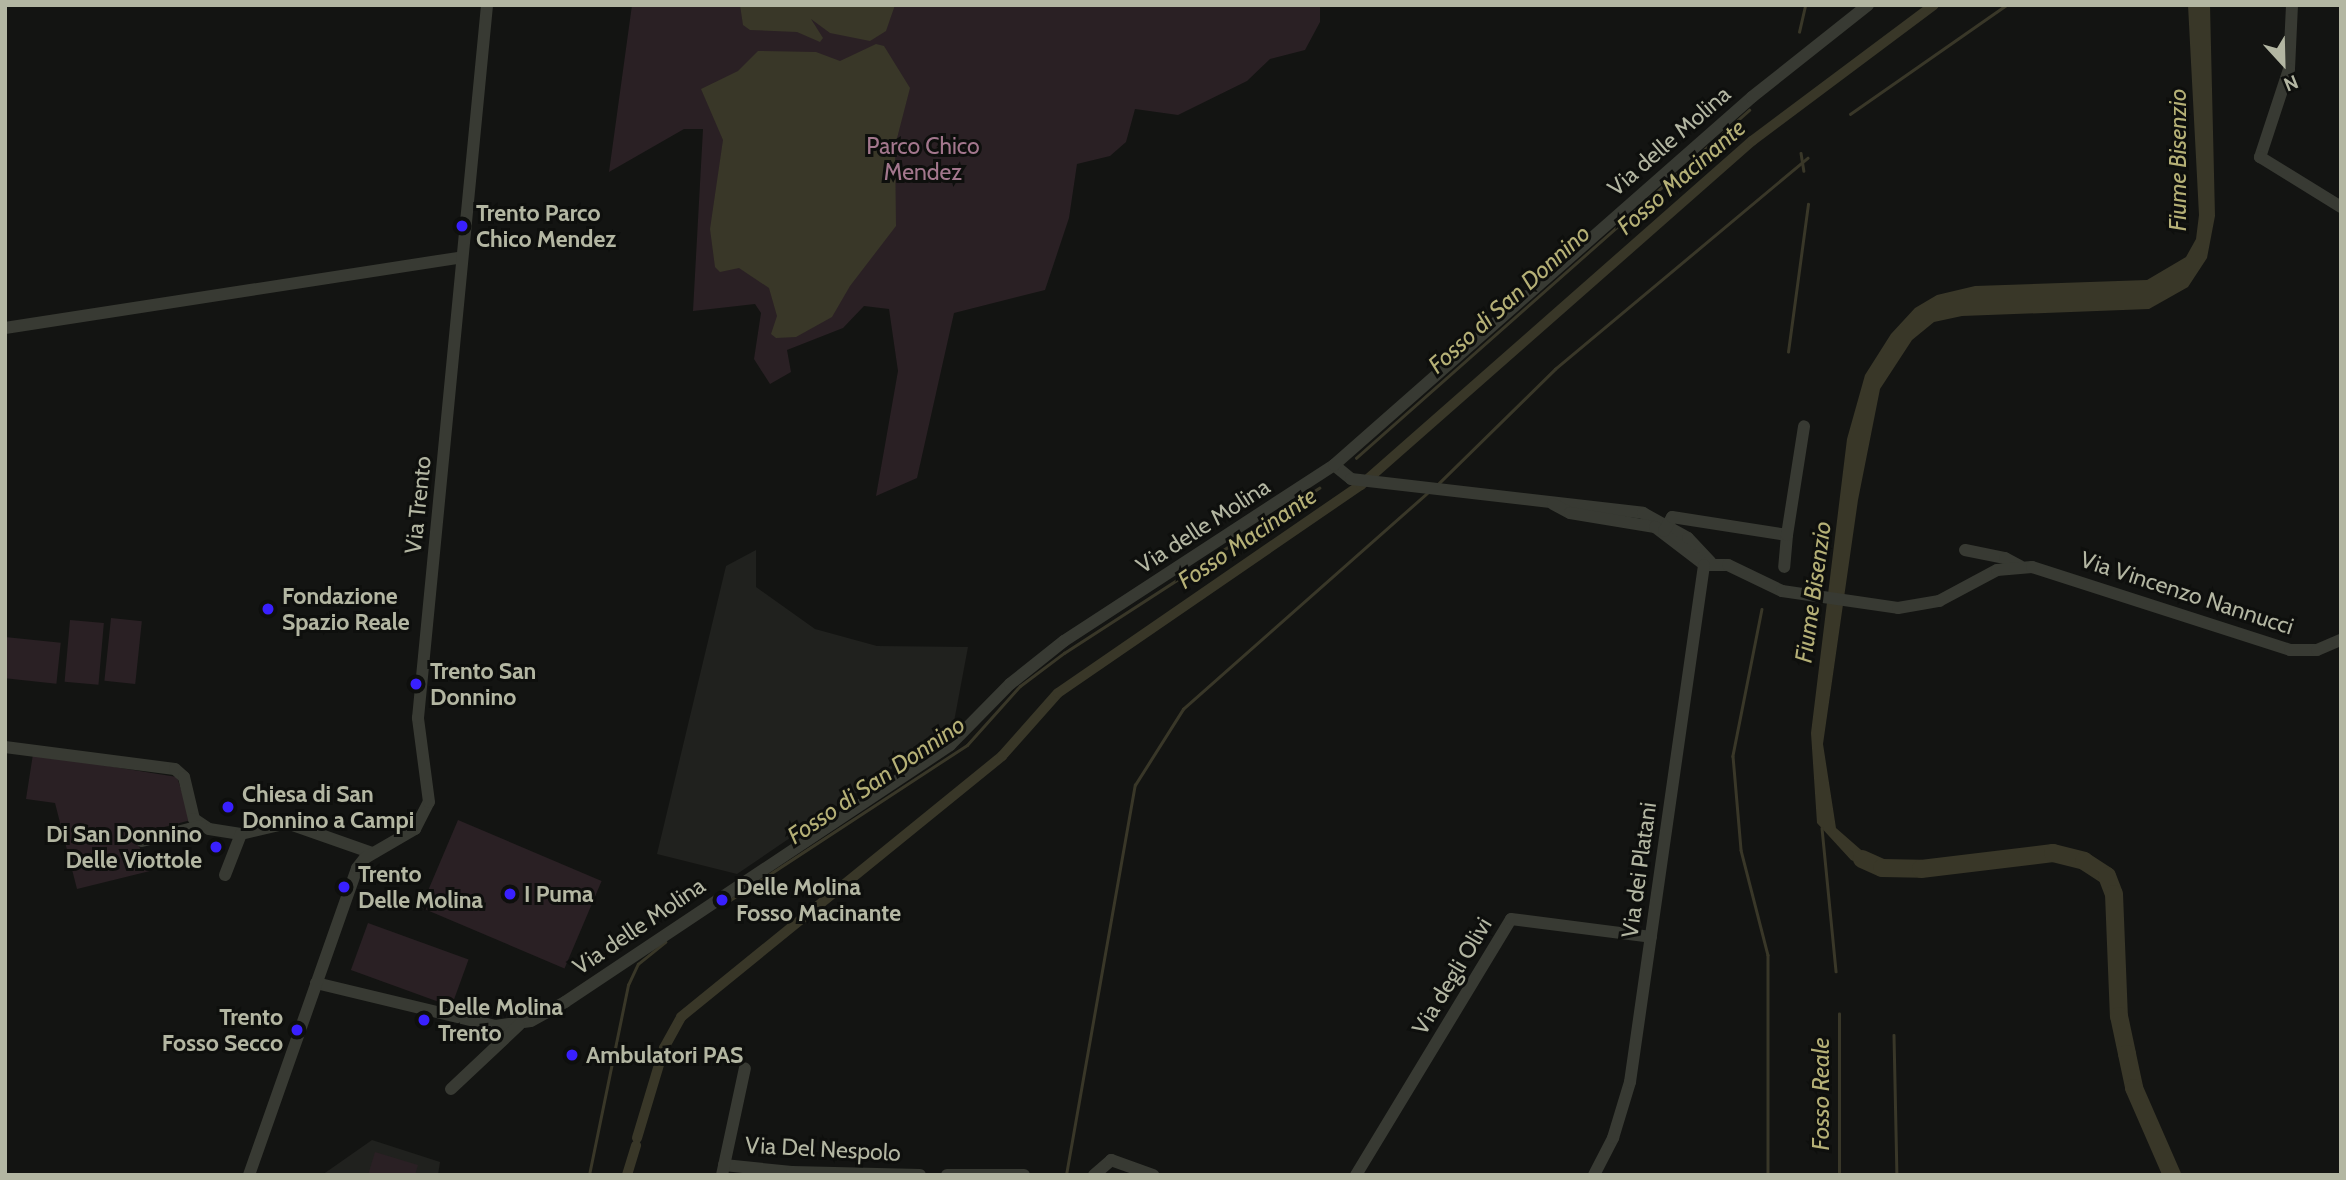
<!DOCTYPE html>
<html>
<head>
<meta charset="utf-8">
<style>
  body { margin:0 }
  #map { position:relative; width:2346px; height:1180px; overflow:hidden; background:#131412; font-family:Cabin,sans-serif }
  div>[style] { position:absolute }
  .built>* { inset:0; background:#20211e }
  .green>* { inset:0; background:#2a2024; transform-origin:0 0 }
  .water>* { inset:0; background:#393728 }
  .stream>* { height:2.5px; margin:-1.25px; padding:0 1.25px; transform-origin:1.25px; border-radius:1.25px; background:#393728 }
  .canal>* { height:10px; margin:-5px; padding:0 5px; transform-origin:5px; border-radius:5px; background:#393728 }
  .river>* { height:18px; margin:-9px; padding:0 9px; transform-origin:9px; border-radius:9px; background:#393728 }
  .minor>* { height:12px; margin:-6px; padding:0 6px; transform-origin:6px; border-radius:6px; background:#383a33 }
  .dots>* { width:19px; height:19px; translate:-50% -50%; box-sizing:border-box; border:4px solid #0e0f0d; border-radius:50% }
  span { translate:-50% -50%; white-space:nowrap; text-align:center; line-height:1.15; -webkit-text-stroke:6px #0e0f0d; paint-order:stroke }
  .street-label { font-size:23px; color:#b3b6a2 }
  .park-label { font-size:23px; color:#a3778d }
  .poi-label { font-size:23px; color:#b3b6a2; font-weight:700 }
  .left { translate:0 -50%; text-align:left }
  .right { translate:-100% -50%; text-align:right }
  .water-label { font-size:24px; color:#b5b076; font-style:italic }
  .frame { position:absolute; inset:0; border:7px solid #b3b6a2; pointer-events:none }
  .north { position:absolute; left:2248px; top:28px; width:70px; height:70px; -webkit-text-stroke:5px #0e0f0d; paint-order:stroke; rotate:158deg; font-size:19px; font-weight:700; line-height:28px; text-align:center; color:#b3b6a2 }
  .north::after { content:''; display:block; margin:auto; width:24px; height:32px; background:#b3b6a2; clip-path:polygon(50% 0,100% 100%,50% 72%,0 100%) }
</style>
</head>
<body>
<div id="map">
  <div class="built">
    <i style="clip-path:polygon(756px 550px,756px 587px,815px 629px,877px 646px,968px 647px,953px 727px,737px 874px,657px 854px,726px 566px)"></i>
    <i style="clip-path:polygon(372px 1140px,440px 1162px,438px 1175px,322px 1175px)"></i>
  </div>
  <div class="green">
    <i style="clip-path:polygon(632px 5px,1320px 5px,1320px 22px,1305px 50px,1270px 59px,1247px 81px,1178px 115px,1135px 109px,1126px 142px,1110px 156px,1077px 164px,1069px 218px,1045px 290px,954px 313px,917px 478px,876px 496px,898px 371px,889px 309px,864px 306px,843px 328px,787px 350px,791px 372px,770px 384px,754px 359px,761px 313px,755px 304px,693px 311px,703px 129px,684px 129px,609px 172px)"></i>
    <i style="left:111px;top:618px;width:31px;height:63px;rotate:6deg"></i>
    <i style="left:70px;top:620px;width:34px;height:62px;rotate:5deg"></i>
    <i style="left:5px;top:637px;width:56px;height:41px;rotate:6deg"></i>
    <i style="clip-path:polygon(33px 754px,177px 777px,191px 820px,134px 835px,150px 871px,77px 889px,55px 803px,26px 799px)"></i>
    <i style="left:458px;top:820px;width:156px;height:95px;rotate:23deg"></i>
    <i style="left:368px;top:923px;width:107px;height:50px;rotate:20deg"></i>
    <i style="clip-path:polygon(375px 1152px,418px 1165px,415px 1175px,368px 1175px)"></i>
  </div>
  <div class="water">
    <i style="clip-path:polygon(740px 5px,895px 5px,886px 31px,870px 41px,830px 33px,811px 19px,823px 38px,820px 42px,797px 32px,750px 30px,743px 25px)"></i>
    <i style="clip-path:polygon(2188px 5px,2210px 5px,2215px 216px,2207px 258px,2188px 287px,2149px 309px,1962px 316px,1934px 322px,1912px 340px,1880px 389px,1858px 500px,1823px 744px,1836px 828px,1868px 856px,1886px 861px,1881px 874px,1851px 860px,1817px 823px,1811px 733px,1847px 439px,1865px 375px,1891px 334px,1915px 308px,1937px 295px,1975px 286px,2147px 280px,2186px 257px,2196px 239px,2199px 215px)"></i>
    <i style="clip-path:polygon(876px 44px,884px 46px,910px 88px,895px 146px,896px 226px,850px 286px,832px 317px,796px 337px,776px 338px,771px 334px,777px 316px,769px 288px,739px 268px,720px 272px,715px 267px,710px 229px,723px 140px,701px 89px,738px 71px,758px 51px,816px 52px,840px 61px)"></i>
  </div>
  <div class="stream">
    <i style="left:1799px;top:32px;width:28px;rotate:-77deg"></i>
    <i style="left:1850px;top:114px;width:190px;rotate:-34.9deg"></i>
    <i style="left:1801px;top:153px;width:18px;rotate:81deg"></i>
    <i style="left:1788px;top:352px;width:149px;rotate:-82.3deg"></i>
    <i style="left:1356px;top:458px;width:525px;rotate:-41.52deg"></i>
    <i style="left:1438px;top:484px;width:164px;rotate:-44.5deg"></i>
    <i style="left:1555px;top:369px;width:329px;rotate:-39.9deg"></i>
    <i style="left:1762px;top:609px;width:150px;rotate:101.2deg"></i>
    <i style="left:1733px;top:756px;width:94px;rotate:85.1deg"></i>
    <i style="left:1741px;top:850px;width:108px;rotate:75.6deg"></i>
    <i style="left:1768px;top:955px;width:220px;rotate:90deg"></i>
    <i style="left:1822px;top:828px;width:144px;rotate:84.4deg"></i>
    <i style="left:724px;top:904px;width:290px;rotate:-33.2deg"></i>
    <i style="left:967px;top:745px;width:79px;rotate:-48.1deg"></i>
    <i style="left:1020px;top:686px;width:55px;rotate:-36.9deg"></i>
    <i style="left:1064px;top:653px;width:304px;rotate:-32.9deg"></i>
    <i style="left:1894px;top:1035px;width:140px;rotate:88.8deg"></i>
    <i style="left:589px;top:1175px;width:194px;rotate:-78.4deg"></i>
    <i style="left:628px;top:985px;width:23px;rotate:-65deg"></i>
    <i style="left:638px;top:964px;width:35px;rotate:-39deg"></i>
    <i style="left:1066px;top:1175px;width:396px;rotate:-80deg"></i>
    <i style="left:1135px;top:785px;width:90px;rotate:-57.7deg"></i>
    <i style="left:1183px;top:709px;width:326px;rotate:-41.5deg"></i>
    <i style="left:1839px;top:1175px;width:161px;rotate:-90deg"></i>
  </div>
  <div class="canal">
    <i style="left:637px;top:1138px;width:94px;rotate:-73.3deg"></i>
    <i style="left:664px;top:1048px;width:35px;rotate:-61deg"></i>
    <i style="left:681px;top:1017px;width:414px;rotate:-39.1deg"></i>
    <i style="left:1002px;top:756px;width:84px;rotate:-48.4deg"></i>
    <i style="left:1058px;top:693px;width:368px;rotate:-34.5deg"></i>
    <i style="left:1361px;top:485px;width:521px;rotate:-41.34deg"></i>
    <i style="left:1752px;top:141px;width:227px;rotate:-36.8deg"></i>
    <i style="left:627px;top:1175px;width:31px;rotate:-73deg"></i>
  </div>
  <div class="river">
    <i style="left:1862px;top:859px;width:22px;rotate:24deg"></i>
    <i style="left:1882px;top:868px;width:39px;rotate:1deg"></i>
    <i style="left:1921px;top:869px;width:133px;rotate:-6.9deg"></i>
    <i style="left:2053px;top:853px;width:32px;rotate:14deg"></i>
    <i style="left:2084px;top:861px;width:27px;rotate:33deg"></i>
    <i style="left:2107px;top:876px;width:19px;rotate:69deg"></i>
    <i style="left:2114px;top:894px;width:122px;rotate:87.7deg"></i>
    <i style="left:2119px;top:1016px;width:39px;rotate:78deg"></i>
    <i style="left:2127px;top:1054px;width:35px;rotate:78deg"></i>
    <i style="left:2134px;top:1088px;width:95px;rotate:66.4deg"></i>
  </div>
  <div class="minor">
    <i style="left:2292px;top:5px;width:64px;rotate:92.7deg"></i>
    <i style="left:2289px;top:69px;width:93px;rotate:108.2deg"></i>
    <i style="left:2260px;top:157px;width:95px;rotate:31.7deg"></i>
    <i style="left:5px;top:328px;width:462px;rotate:-8.8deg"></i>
    <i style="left:1334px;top:465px;width:22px;rotate:39deg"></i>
    <i style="left:1351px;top:479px;width:294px;rotate:6.6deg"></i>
    <i style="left:1643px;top:513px;width:51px;rotate:29.1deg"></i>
    <i style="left:1688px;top:538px;width:33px;rotate:47deg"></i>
    <i style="left:1553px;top:504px;width:19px;rotate:28deg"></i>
    <i style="left:1570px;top:513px;width:86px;rotate:9.4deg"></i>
    <i style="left:1655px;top:527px;width:58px;rotate:37.3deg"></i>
    <i style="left:1664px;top:531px;width:16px;rotate:-60deg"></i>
    <i style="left:1672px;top:517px;width:116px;rotate:8.9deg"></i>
    <i style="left:1787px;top:535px;width:32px;rotate:95deg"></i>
    <i style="left:1787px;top:535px;width:110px;rotate:-81.1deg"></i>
    <i style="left:1965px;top:550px;width:41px;rotate:11.3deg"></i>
    <i style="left:2005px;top:558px;width:17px;rotate:28deg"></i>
    <i style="left:1704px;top:565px;width:24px"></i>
    <i style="left:1728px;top:565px;width:60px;rotate:25.7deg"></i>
    <i style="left:1782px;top:591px;width:117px;rotate:8.3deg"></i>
    <i style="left:1898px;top:608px;width:42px;rotate:-9.7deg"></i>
    <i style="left:1939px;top:601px;width:66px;rotate:-28.1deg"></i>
    <i style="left:1997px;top:570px;width:35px;rotate:-5deg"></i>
    <i style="left:2032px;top:567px;width:271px;rotate:17.8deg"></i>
    <i style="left:2290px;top:650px;width:27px"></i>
    <i style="left:2317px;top:650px;width:26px;rotate:-23deg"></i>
    <i style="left:5px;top:747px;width:171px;rotate:7.4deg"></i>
    <i style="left:175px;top:769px;width:12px;rotate:42deg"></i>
    <i style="left:184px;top:777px;width:43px;rotate:76.6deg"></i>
    <i style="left:194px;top:819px;width:18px;rotate:34deg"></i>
    <i style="left:209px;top:829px;width:32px;rotate:9deg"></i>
    <i style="left:241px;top:834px;width:47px;rotate:-13.4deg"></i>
    <i style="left:287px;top:823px;width:90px;rotate:19.4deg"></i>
    <i style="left:142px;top:841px;width:61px;rotate:-14.3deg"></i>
    <i style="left:225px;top:875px;width:44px;rotate:-68.7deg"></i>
    <i style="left:316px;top:983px;width:184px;rotate:13.5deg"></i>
    <i style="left:495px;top:1026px;width:36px;rotate:-8deg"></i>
    <i style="left:531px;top:1021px;width:39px;rotate:-29deg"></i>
    <i style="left:565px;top:1002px;width:463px;rotate:-33.7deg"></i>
    <i style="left:950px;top:745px;width:86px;rotate:-45.5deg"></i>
    <i style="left:1010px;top:684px;width:69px;rotate:-38.5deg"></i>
    <i style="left:1064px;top:641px;width:322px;rotate:-33.1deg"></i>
    <i style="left:1334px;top:465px;width:557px;rotate:-41.36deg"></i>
    <i style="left:1752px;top:97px;width:148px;rotate:-38.4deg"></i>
    <i style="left:451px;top:1089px;width:93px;rotate:-43.3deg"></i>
    <i style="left:724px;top:1165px;width:68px;rotate:5.9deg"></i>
    <i style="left:792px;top:1172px;width:128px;rotate:1.3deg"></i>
    <i style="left:249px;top:1175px;width:325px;rotate:-70.6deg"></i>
    <i style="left:357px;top:868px;width:13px;rotate:-51deg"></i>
    <i style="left:365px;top:858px;width:58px;rotate:-30.1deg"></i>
    <i style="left:415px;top:829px;width:30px;rotate:-63deg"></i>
    <i style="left:429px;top:802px;width:85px;rotate:-97.5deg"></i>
    <i style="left:418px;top:718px;width:716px;rotate:-84.47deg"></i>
    <i style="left:722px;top:1175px;width:109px;rotate:-77.9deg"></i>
    <i style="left:947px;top:1175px;width:77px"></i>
    <i style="left:1094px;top:1175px;width:23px;rotate:-41deg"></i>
    <i style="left:1111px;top:1160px;width:45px;rotate:19.7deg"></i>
    <i style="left:1356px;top:1175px;width:299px;rotate:-58.8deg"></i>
    <i style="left:1511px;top:919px;width:141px;rotate:7.3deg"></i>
    <i style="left:1594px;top:1175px;width:42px;rotate:-62.8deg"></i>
    <i style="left:1613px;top:1138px;width:59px;rotate:-73.1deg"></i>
    <i style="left:1630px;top:1082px;width:522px;rotate:-81.85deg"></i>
  </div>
  <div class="dots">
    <i style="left:462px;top:226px;background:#3920ff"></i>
    <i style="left:268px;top:609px;background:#3920ff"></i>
    <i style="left:416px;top:684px;background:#3920ff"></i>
    <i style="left:228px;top:807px;background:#3920ff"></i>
    <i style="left:216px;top:847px;background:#3920ff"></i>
    <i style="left:344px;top:887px;background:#3920ff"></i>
    <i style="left:510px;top:894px;background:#3920ff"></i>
    <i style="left:722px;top:900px;background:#3920ff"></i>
    <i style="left:424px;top:1020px;background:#3920ff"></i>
    <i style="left:297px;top:1030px;background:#3920ff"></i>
    <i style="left:572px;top:1055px;background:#3920ff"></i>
  </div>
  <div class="street-label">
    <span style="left:1669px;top:141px;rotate:-41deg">Via delle Molina</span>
    <span style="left:418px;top:505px;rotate:-84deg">Via Trento</span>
    <span style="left:1203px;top:526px;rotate:-33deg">Via delle Molina</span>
    <span style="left:2187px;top:593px;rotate:18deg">Via Vincenzo Nannucci</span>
    <span style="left:1639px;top:870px;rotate:-82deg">Via dei Platani</span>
    <span style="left:639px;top:926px;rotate:-34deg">Via delle Molina</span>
    <span style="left:1452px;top:976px;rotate:-59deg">Via degli Olivi</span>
    <span style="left:823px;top:1149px;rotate:3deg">Via Del Nespolo</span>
  </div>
  <div class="park-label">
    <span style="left:923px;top:159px">Parco Chico<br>Mendez</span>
  </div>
  <div class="poi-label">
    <span class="left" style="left:476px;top:226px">Trento Parco<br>Chico Mendez</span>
    <span class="left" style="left:282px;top:609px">Fondazione<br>Spazio Reale</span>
    <span class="left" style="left:430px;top:684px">Trento San<br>Donnino</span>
    <span class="left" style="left:242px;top:807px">Chiesa di San<br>Donnino a Campi</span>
    <span class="right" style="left:202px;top:847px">Di San Donnino<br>Delle Viottole</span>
    <span class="left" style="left:358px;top:887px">Trento<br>Delle Molina</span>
    <span class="left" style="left:736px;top:900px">Delle Molina<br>Fosso Macinante</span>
    <span class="left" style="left:524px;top:894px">I Puma</span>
    <span class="left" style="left:438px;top:1020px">Delle Molina<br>Trento</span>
    <span class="right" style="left:283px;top:1030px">Trento<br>Fosso Secco</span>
    <span class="left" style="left:586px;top:1055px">Ambulatori PAS</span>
  </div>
  <div class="water-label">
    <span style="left:2178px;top:160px;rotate:-90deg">Fiume Bisenzio</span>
    <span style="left:1681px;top:177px;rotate:-41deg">Fosso Macinante</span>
    <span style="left:1509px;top:299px;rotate:-42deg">Fosso di San Donnino</span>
    <span style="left:1247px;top:538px;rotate:-34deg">Fosso Macinante</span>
    <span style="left:1813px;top:592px;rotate:-82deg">Fiume Bisenzio</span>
    <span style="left:876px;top:780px;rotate:-34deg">Fosso di San Donnino</span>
    <span style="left:1821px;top:1094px;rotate:-90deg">Fosso Reale</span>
  </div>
  <div class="frame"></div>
  <div class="north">N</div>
</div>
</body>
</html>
